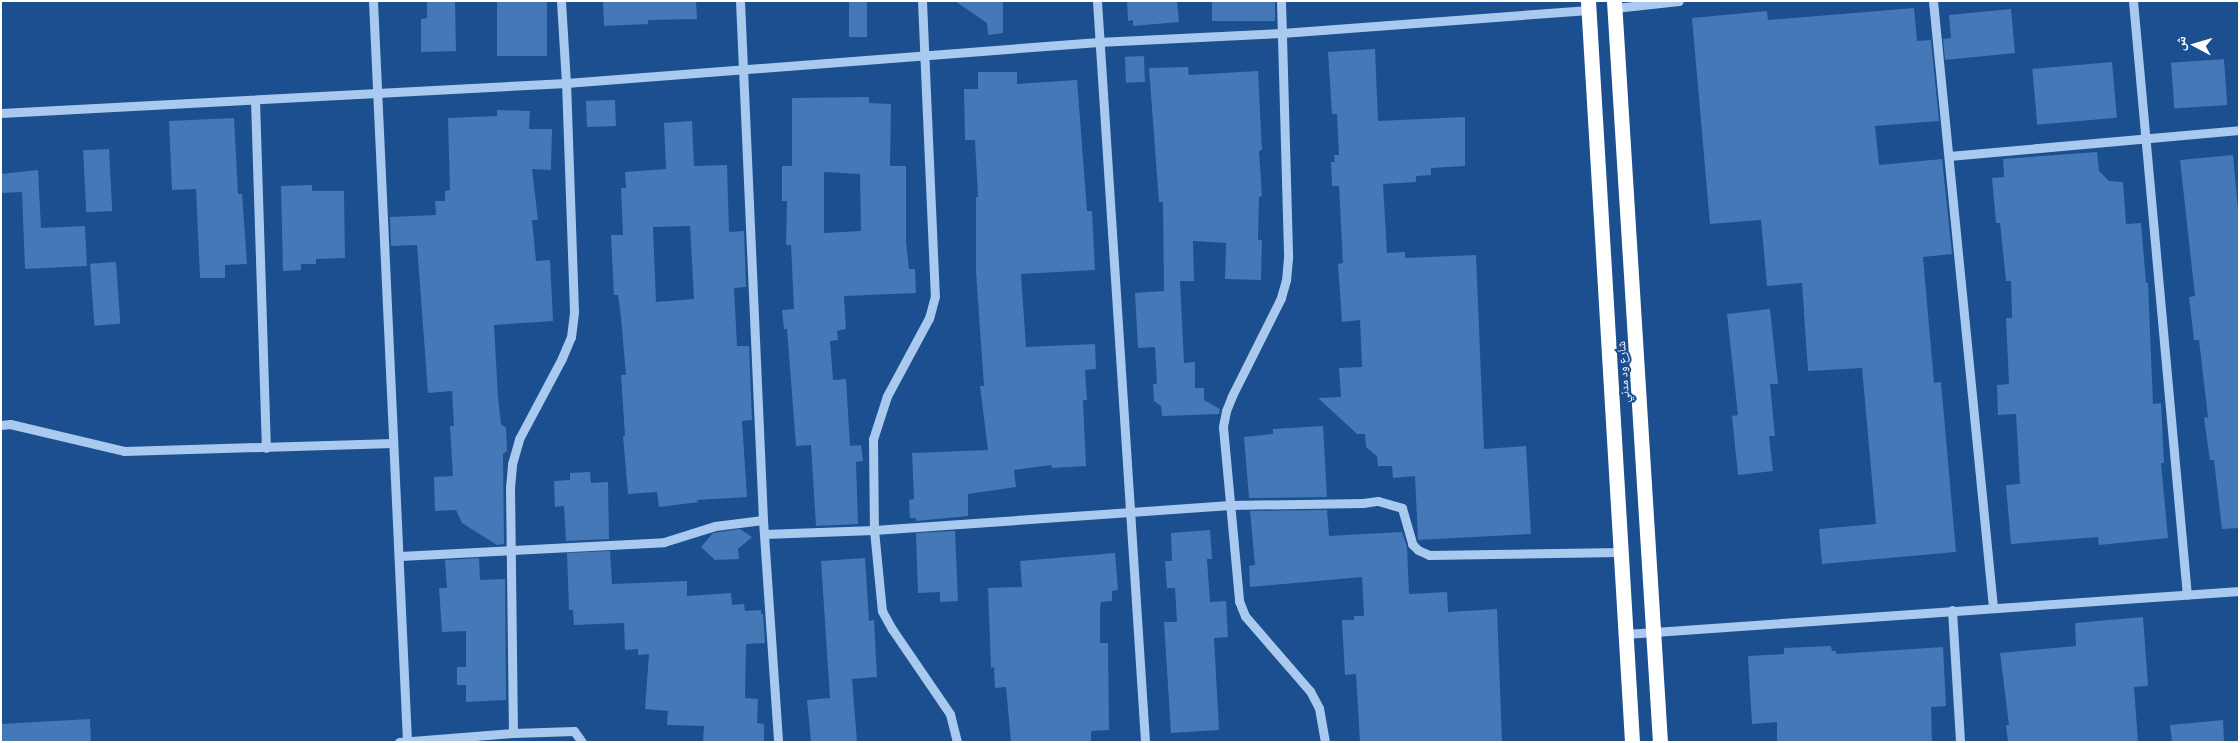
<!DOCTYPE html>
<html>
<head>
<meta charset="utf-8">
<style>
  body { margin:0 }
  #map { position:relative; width:2240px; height:743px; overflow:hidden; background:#1b4f8f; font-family:Ubuntu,"Noto Naskh Arabic",sans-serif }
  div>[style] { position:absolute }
  .building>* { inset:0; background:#4478b7; transform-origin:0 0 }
  .minor>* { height:9px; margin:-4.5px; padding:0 4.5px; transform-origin:4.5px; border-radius:4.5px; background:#a9c9ee }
  .highway>* { height:15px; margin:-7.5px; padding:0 7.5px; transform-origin:7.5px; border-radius:7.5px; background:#fff }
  span { translate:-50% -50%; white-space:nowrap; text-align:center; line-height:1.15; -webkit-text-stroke:4px #1b4f8f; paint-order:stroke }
  .street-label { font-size:12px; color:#fff }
  .frame { position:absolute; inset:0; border:2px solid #fff; pointer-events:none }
  .north { position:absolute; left:2170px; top:20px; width:50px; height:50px; -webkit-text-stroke:4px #1b4f8f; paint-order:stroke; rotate:276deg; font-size:14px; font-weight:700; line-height:20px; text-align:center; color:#fff }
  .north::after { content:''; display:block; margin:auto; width:18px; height:22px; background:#fff; clip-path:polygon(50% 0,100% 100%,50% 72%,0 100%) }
</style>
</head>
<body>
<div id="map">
  <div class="building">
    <i style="clip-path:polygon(427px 1px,455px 1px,456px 51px,421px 52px,421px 19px,427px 18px)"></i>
    <i style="left:497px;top:1px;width:50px;height:55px"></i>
    <i style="clip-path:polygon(603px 1px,696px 1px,697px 19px,648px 20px,648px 24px,604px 26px)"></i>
    <i style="left:849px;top:1px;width:18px;height:36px"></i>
    <i style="clip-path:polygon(955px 1px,1003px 1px,1003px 33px,988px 35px,987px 23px)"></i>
    <i style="clip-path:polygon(1127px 1px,1177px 1px,1179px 22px,1133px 26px,1133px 20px,1128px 21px)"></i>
    <i style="left:1212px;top:1px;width:63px;height:20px"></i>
    <i style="clip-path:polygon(1914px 8px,1917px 41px,1931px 40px,1939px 121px,1875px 126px,1879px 165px,1942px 159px,1952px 254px,1923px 257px,1934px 383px,1941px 382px,1956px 552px,1822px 564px,1819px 529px,1876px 524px,1862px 368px,1808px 371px,1802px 283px,1767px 286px,1761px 220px,1710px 224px,1692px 18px,1767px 11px,1768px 20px)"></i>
    <i style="clip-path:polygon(2011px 9px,2015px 53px,1945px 60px,1943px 39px,1951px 38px,1949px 15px)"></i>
    <i style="clip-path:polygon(1375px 49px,1378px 121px,1465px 117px,1465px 166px,1431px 168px,1431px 175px,1416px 176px,1416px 182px,1383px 184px,1387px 253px,1405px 252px,1405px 258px,1476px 255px,1484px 449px,1526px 446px,1531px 534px,1418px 540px,1415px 476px,1393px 478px,1392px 466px,1378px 466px,1377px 456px,1366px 447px,1365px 434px,1357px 434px,1318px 398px,1341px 397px,1339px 368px,1362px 367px,1360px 320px,1342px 322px,1338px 264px,1343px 263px,1339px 186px,1332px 186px,1331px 162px,1335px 162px,1334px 155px,1339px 155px,1337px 114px,1332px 114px,1328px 52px)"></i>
    <i style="left:1144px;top:56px;width:26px;height:19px;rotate:88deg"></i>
    <i style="left:2224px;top:59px;width:46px;height:53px;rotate:86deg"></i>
    <i style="left:2112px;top:62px;width:56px;height:80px;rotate:85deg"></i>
    <i style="clip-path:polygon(1188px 67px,1189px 75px,1258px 71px,1262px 150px,1259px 151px,1262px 196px,1259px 197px,1258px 240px,1262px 240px,1261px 280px,1225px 279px,1226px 243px,1193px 241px,1194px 281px,1180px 281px,1184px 363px,1195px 362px,1195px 388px,1204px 388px,1204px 400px,1220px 409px,1219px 414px,1162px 416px,1161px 406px,1154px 401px,1153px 384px,1157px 384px,1155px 347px,1138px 348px,1135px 293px,1164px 291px,1163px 202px,1159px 202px,1149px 68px)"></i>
    <i style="clip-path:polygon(978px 72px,1017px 72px,1017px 84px,1077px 80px,1087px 211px,1092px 211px,1095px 270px,1021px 274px,1026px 347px,1095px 344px,1096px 369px,1085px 370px,1087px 400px,1083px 400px,1086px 466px,1052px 468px,1051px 465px,1014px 470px,1016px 487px,968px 494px,968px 516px,916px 521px,916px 518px,910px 518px,909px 500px,914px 499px,912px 453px,988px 450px,980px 386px,984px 386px,976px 272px,976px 197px,978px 197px,975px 140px,965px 140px,964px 89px,978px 89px)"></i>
    <i style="clip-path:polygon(evenodd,869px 97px,869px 103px,891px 104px,890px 166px,906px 166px,906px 242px,909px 269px,915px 269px,916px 293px,844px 296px,846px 329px,837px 331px,838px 340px,830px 341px,833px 380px,846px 379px,850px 446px,861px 445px,863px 461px,856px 462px,858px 524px,816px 526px,811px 445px,796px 446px,787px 329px,784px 329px,782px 310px,794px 309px,791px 245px,786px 245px,787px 201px,782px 201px,782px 166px,792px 166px,792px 98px,869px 97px,824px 172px,860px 174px,861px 231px,824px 233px,824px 172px)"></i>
    <i style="left:615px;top:100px;width:26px;height:29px;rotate:88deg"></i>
    <i style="clip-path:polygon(497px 110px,530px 111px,529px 129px,552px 129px,551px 170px,532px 169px,538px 220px,532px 220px,536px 261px,550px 260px,553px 321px,494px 325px,498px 397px,501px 424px,506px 428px,507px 451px,503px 454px,504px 544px,497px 545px,462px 523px,456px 510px,435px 511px,434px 477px,453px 476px,450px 426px,454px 426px,452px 391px,428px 393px,417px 245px,391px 246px,390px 217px,436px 215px,435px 201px,445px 201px,445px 191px,450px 190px,448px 118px,497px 116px)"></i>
    <i style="clip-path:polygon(234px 118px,238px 194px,242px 194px,247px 264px,225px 265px,225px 278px,200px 278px,196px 189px,172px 190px,169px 121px)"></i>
    <i style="clip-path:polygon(evenodd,692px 121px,694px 166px,727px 165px,729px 232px,744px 231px,746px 287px,734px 288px,737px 346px,749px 346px,752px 420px,742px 421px,747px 497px,696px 500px,699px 502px,659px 507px,657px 492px,628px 494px,623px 436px,625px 436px,621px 375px,626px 375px,621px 317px,618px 295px,614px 295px,611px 235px,623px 235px,621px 188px,626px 188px,625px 172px,666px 169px,664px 123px,692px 121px,690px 226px,694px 299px,656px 302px,653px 227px,690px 226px)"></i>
    <i style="left:109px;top:149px;width:62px;height:26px;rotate:87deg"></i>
    <i style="clip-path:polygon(2097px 152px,2099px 171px,2109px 181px,2123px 182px,2126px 224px,2141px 223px,2146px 283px,2148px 283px,2153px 404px,2161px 403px,2164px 463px,2161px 463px,2168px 538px,2099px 545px,2098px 537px,2011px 544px,2006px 485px,2020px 484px,2016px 414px,1998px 415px,1997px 385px,2009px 384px,2006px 318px,2012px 318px,2011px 281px,2006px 281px,2000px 223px,1996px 223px,1992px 178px,2004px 177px,2003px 159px)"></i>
    <i style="clip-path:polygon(2233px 155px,2239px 220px,2239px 528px,2222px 529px,2214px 460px,2210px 460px,2204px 418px,2208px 417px,2199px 340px,2194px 340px,2189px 297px,2195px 296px,2180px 160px)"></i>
    <i style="clip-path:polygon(38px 170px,41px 228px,85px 226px,87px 266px,25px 269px,22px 192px,1px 193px,1px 174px)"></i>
    <i style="clip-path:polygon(312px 185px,312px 191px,344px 191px,345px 258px,316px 259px,316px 264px,301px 264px,301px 270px,283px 271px,281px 186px)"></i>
    <i style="left:116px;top:262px;width:62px;height:26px;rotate:86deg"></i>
    <i style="clip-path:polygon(1770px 309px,1778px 384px,1770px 384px,1775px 436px,1769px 436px,1773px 471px,1738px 475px,1732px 416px,1738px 415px,1727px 314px)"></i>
    <i style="clip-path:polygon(1323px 426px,1327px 497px,1249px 498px,1244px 437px,1273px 434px,1273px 429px)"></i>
    <i style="clip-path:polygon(590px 472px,591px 483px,608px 482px,609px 539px,566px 541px,564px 506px,555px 507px,554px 481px,570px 480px,570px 473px)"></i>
    <i style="clip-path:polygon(1327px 510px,1329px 536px,1402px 532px,1407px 547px,1409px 594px,1447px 592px,1448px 612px,1497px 609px,1502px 742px,1360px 742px,1356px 674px,1345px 675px,1342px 620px,1354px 620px,1354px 616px,1364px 616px,1362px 577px,1250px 587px,1249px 566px,1255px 565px,1250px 511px)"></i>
    <i style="clip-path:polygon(740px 529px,752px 537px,738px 549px,739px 559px,715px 560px,701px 547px,713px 533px)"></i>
    <i style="clip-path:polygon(1210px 530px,1212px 559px,1207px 559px,1210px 602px,1226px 601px,1228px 637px,1214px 638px,1219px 730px,1171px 733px,1164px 622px,1177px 622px,1175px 588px,1167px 588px,1165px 561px,1172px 561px,1171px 533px)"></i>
    <i style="clip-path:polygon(955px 531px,958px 601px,940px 602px,940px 592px,918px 593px,916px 533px)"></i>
    <i style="clip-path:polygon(610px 551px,612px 584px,687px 581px,687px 596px,731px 593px,732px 605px,744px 604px,745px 611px,761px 610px,761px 614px,763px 614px,765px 643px,746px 644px,745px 698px,758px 699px,757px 723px,764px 724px,764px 742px,703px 742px,704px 726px,667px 725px,668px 711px,645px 709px,649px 654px,638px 655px,638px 649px,625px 650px,624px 623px,574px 625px,573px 610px,569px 610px,567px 553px)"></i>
    <i style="clip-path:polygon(1115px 553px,1118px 590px,1112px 591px,1112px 601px,1101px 602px,1100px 608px,1100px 643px,1108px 643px,1109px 730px,1091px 731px,1091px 741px,1011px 742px,1006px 687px,995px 688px,994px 667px,991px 668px,988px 588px,1022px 587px,1020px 561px)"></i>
    <i style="clip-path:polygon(479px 558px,480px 580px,505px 579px,506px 700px,466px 702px,466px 685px,457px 685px,457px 667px,466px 667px,466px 631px,442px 632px,439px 588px,447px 588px,445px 560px)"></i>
    <i style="clip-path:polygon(865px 558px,869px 621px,874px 620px,877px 677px,852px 679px,857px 742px,811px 742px,807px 700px,830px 698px,821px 561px)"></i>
    <i style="clip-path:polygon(2143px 617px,2148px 686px,2134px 687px,2138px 742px,2008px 742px,2006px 725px,2009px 725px,2000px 653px,2076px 646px,2075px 623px)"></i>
    <i style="clip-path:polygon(1831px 646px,1832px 651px,1836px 651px,1836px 654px,1943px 647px,1946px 706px,1931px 707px,1932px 742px,1777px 742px,1777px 722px,1752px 724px,1748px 656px,1784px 654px,1784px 648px)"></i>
    <i style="clip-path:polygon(90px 719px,91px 742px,1px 742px,1px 724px)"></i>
    <i style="clip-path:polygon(2223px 720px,2224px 742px,2172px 742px,2170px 725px)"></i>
  </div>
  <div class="minor">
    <i style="left:373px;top:1px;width:742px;rotate:87.37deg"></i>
    <i style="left:740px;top:1px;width:520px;rotate:87.46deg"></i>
    <i style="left:763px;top:520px;width:223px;rotate:86.1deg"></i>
    <i style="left:922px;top:1px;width:295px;rotate:87.5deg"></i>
    <i style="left:935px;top:296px;width:23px;rotate:105deg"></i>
    <i style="left:929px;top:318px;width:89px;rotate:118.3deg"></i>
    <i style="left:887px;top:396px;width:45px;rotate:108deg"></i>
    <i style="left:873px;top:439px;width:91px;rotate:89.4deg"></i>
    <i style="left:874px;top:530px;width:81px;rotate:84.4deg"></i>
    <i style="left:882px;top:611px;width:21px;rotate:61deg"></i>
    <i style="left:892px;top:629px;width:103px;rotate:55.7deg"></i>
    <i style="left:950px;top:714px;width:29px;rotate:76deg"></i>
    <i style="left:1097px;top:1px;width:743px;rotate:86.29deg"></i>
    <i style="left:1281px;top:1px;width:257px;rotate:88.4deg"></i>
    <i style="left:1288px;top:258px;width:22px;rotate:95deg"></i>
    <i style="left:1286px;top:280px;width:19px;rotate:106deg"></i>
    <i style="left:1281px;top:298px;width:110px;rotate:116.6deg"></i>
    <i style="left:1232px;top:396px;width:16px;rotate:112deg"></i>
    <i style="left:1226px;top:411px;width:16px;rotate:101deg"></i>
    <i style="left:1223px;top:427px;width:175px;rotate:84.7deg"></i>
    <i style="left:1239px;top:601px;width:16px;rotate:68deg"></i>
    <i style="left:1245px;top:616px;width:99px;rotate:49.1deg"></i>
    <i style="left:1310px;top:691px;width:19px;rotate:62deg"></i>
    <i style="left:1319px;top:708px;width:35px;rotate:80deg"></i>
    <i style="left:1933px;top:1px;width:609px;rotate:84.35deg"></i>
    <i style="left:2133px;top:1px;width:596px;rotate:84.81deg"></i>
    <i style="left:1615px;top:8px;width:64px;rotate:-6.2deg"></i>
    <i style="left:255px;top:100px;width:348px;rotate:88.2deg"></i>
    <i style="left:1px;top:113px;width:566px;rotate:-3.04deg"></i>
    <i style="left:566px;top:83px;width:534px;rotate:-4.41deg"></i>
    <i style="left:1098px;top:42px;width:184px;rotate:-2.8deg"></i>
    <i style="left:1282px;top:33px;width:308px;rotate:-4.3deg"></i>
    <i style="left:1949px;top:156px;width:291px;rotate:-5.1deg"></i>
    <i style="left:1px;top:425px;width:9px;rotate:-6deg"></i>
    <i style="left:10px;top:424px;width:117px;rotate:13.3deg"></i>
    <i style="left:124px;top:451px;width:269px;rotate:-1.7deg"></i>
    <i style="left:764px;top:534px;width:110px;rotate:-2.1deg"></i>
    <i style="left:874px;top:530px;width:357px;rotate:-4deg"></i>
    <i style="left:1230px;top:505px;width:133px;rotate:-0.9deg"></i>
    <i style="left:1363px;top:503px;width:15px;rotate:-8deg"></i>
    <i style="left:1378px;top:501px;width:25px;rotate:16deg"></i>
    <i style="left:1402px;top:508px;width:37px;rotate:74deg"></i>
    <i style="left:1412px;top:544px;width:8px;rotate:45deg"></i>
    <i style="left:1418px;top:550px;width:12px;rotate:24deg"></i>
    <i style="left:1429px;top:555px;width:192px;rotate:-0.9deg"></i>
    <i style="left:400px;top:556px;width:264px;rotate:-3deg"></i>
    <i style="left:664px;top:542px;width:53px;rotate:-17.4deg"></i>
    <i style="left:715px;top:526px;width:48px;rotate:-7.1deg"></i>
    <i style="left:1952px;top:610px;width:132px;rotate:86.5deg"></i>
    <i style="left:1626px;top:634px;width:615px;rotate:-4.01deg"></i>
    <i style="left:513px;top:733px;width:245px;rotate:-90.7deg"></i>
    <i style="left:510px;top:488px;width:24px;rotate:-85deg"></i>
    <i style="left:512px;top:464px;width:26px;rotate:-74deg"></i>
    <i style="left:519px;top:439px;width:92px;rotate:-62deg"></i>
    <i style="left:562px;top:358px;width:23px;rotate:-67deg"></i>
    <i style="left:571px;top:337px;width:26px;rotate:-83deg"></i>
    <i style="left:574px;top:311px;width:228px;rotate:-92deg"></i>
    <i style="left:566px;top:83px;width:82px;rotate:-93.5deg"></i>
    <i style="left:399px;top:742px;width:114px;rotate:-4.5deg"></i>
    <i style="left:513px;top:733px;width:61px;rotate:-1.9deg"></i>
    <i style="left:574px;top:731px;width:14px;rotate:54deg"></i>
  </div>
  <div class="highway">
    <i style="left:1588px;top:1px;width:742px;rotate:86.6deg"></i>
    <i style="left:1614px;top:1px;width:742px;rotate:86.45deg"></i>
  </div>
  <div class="street-label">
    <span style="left:1623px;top:372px;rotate:-94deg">شارع ود مدني</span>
  </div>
  <div class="frame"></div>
  <div class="north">ش</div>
</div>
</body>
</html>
